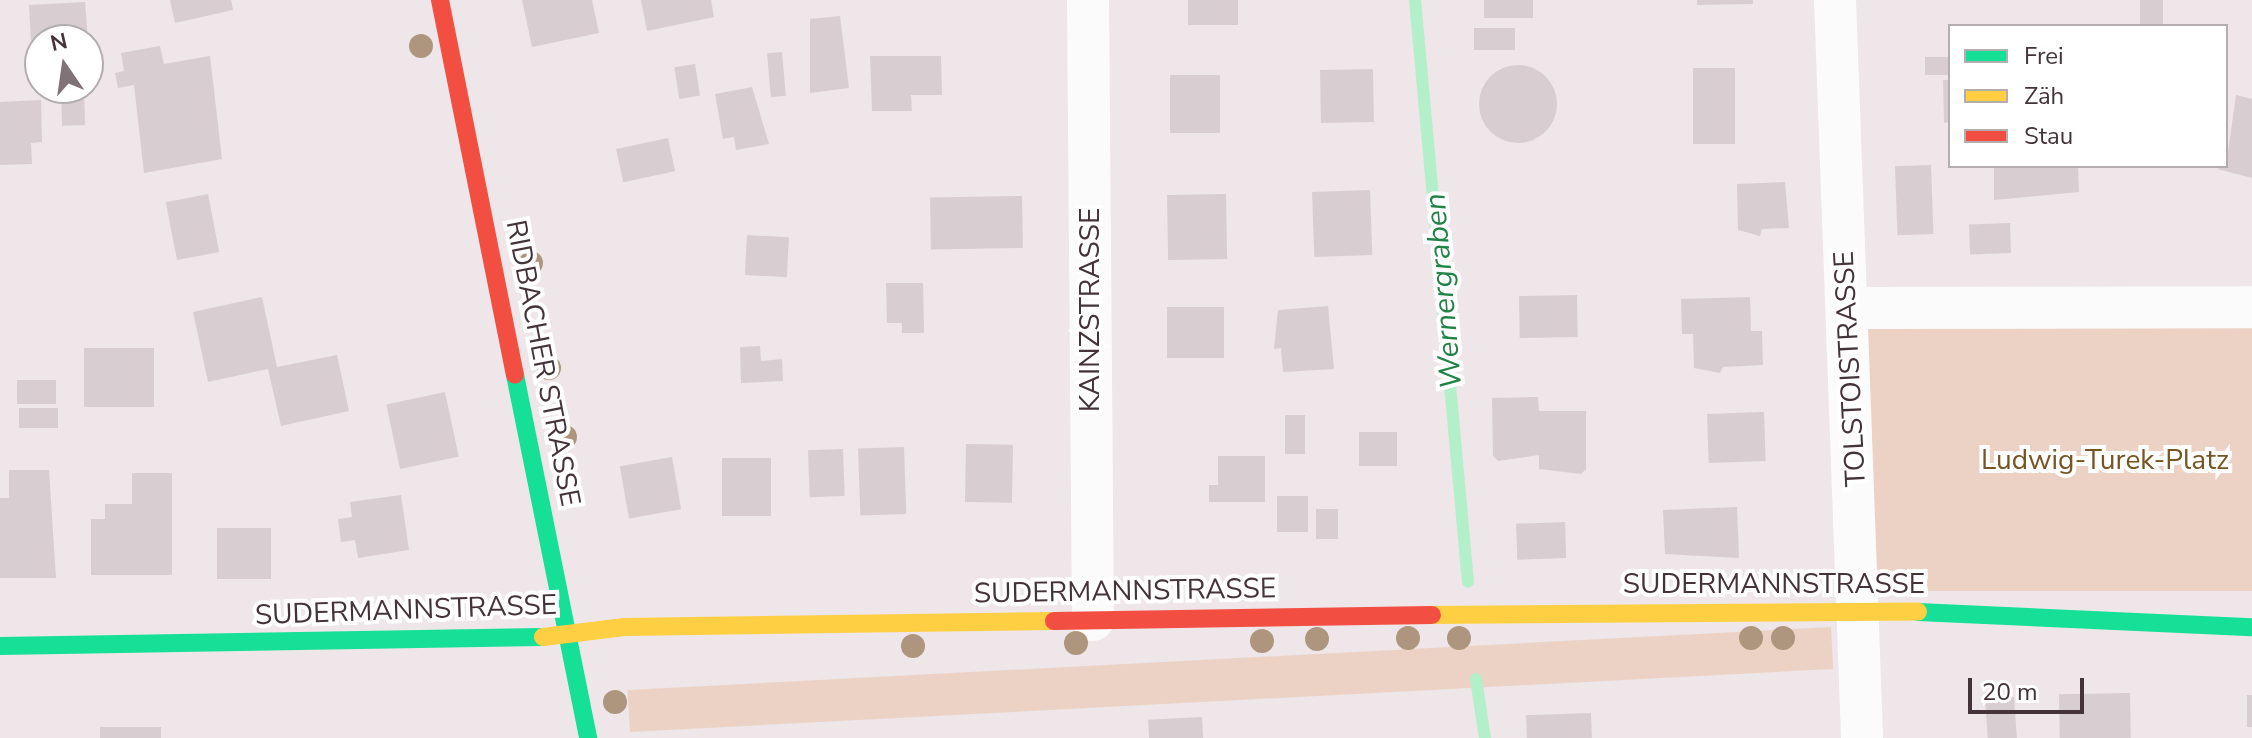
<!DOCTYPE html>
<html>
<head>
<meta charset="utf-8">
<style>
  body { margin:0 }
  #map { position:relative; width:2252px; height:738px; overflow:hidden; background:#eee6e9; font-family:"Nunito Sans",sans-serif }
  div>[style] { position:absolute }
  .green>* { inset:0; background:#ebd2c5; transform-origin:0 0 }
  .stream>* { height:12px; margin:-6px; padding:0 6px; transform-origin:6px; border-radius:6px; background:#b3efc8 }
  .building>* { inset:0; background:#d8ced2; transform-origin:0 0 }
  .round { border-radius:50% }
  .street>* { height:42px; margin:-21px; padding:0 21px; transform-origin:21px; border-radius:21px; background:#fcfbfc }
  .fast>* { height:18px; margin:-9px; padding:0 9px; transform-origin:9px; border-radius:9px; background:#16e098 }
  .slow>* { height:18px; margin:-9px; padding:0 9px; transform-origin:9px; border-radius:9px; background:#ffcf43 }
  .jam>* { height:18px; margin:-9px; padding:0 9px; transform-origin:9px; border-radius:9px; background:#f24e42 }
  .trees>* { width:24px; height:24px; margin:-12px; border-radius:50%; background:#ad967d }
  span { translate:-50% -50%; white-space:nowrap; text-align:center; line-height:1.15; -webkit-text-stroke:8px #fff; paint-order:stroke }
  .street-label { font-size:28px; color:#44333a }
  .park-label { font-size:28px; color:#775424 }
  .water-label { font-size:30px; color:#218346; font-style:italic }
  .legend { position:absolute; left:1948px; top:24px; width:280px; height:144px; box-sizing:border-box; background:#fff; border:2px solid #b4adb0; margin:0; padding:10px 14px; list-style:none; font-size:24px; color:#44333a }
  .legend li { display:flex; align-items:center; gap:16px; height:40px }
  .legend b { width:40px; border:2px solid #b4adb0 }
  .north { position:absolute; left:24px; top:24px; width:80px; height:80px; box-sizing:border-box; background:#fff; border:2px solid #b4adb0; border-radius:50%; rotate:347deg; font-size:22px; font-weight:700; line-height:32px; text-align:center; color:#44333a }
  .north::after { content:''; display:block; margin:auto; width:28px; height:36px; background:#807277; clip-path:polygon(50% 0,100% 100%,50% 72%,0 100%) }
  .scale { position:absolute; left:1968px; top:678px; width:116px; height:36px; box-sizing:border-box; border:4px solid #44333a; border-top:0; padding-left:10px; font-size:24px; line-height:28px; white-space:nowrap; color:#44333a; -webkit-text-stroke:6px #fff; paint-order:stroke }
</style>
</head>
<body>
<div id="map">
  <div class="green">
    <i style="left:1868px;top:319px;width:384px;height:272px"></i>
    <i style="left:1831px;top:627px;width:42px;height:1205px;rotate:87deg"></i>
  </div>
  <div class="stream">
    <i style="left:1415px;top:0;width:584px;rotate:84.8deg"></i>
    <i style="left:1476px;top:679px;width:60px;rotate:81.3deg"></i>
  </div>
  <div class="building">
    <i style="clip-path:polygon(170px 0,231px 0,233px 10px,175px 23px)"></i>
    <i style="clip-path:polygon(522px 0,592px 0,599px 33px,532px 47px)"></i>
    <i style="clip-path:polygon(641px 0,711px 0,714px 17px,647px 31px)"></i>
    <i style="left:1188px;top:0;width:50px;height:25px"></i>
    <i style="left:1484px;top:0;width:49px;height:18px"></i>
    <i style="clip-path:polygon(1697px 0,1753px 0,1753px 4px,1697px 5px)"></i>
    <i style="left:2140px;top:0;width:23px;height:26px"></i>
    <i style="clip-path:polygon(85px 2px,88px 40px,40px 40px,40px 60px,32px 61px,29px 5px)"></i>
    <i style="clip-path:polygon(840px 16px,849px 88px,810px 93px,810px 19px)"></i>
    <i style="left:1474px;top:28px;width:41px;height:22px"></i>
    <i style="clip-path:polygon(160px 46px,164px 64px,210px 56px,222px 159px,144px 173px,134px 85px,118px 88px,115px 73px,124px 71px,121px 53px)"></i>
    <i style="left:782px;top:52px;width:44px;height:15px;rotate:85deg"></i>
    <i style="clip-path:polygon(870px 56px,941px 56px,942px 95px,911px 95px,912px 111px,872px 111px)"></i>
    <i style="left:1925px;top:57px;width:23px;height:18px"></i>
    <i style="left:695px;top:64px;width:32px;height:21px;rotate:81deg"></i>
    <i class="round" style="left:1479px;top:65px;width:78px;height:78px"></i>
    <i style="left:1693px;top:68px;width:42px;height:76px"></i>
    <i style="left:1373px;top:69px;width:53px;height:53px;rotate:89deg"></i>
    <i style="left:1220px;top:75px;width:58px;height:50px;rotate:90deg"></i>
    <i style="clip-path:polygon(1943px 80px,1950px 80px,1950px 122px,1944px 123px)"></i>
    <i style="clip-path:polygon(752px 87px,769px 144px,736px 150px,734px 137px,723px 139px,715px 94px)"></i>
    <i style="left:84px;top:92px;width:33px;height:23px;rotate:88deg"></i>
    <i style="clip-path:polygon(2236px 95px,2252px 99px,2252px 178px,2217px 169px,2226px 166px)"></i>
    <i style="clip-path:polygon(41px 100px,42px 142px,31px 143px,32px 164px,0 165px,0 102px)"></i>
    <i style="left:668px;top:138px;width:34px;height:53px;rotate:78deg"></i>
    <i style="left:1931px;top:165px;width:69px;height:36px;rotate:88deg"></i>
    <i style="clip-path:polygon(1994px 166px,2078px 166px,2079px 192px,1994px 200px)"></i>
    <i style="clip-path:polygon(1785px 182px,1789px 228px,1762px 229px,1760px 236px,1738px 230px,1737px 184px)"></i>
    <i style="left:1370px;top:190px;width:65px;height:58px;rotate:88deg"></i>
    <i style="left:208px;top:194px;width:59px;height:43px;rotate:79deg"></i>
    <i style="left:1226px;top:194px;width:65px;height:59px;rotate:89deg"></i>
    <i style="left:1022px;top:196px;width:52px;height:92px;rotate:89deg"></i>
    <i style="left:2010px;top:223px;width:30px;height:41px;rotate:88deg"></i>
    <i style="left:747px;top:235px;width:42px;height:40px;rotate:3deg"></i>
    <i style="clip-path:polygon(886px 283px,923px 283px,924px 333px,902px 333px,902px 323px,887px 323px)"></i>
    <i style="left:1577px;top:295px;width:42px;height:58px;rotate:89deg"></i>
    <i style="clip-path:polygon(262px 297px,277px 367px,337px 355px,349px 411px,281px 426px,268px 369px,208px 382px,193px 312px)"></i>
    <i style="clip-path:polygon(1750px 297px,1751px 331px,1762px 331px,1763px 365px,1723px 367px,1720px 373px,1694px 368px,1693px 334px,1682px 334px,1681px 299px)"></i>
    <i style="clip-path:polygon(1328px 306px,1334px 369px,1283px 372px,1281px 348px,1274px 349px,1278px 310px)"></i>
    <i style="left:1224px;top:307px;width:51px;height:57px;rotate:90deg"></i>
    <i style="clip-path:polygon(760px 346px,761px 361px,782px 359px,783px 381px,741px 383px,740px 347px)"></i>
    <i style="left:154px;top:348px;width:59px;height:70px;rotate:90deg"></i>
    <i style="left:56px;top:380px;width:24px;height:39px;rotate:90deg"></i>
    <i style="left:445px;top:392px;width:66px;height:60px;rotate:78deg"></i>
    <i style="clip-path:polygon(1538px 397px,1539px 411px,1586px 411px,1586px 469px,1581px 474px,1539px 469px,1539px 455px,1498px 461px,1493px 456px,1492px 398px)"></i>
    <i style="left:58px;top:408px;width:20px;height:39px;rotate:90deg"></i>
    <i style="left:1764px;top:412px;width:49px;height:57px;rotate:88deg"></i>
    <i style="left:1285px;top:415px;width:20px;height:39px"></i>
    <i style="left:1359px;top:432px;width:38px;height:34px"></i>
    <i style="left:966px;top:444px;width:47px;height:58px;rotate:1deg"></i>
    <i style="left:904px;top:447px;width:67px;height:46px;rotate:88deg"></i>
    <i style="left:843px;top:449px;width:47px;height:35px;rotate:88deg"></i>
    <i style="clip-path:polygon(1218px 456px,1265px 456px,1265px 502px,1209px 502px,1209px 485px,1218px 485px)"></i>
    <i style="left:672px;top:457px;width:53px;height:53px;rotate:80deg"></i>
    <i style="left:722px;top:458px;width:49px;height:58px"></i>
    <i style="clip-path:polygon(9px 470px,49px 470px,56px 578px,0 578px,0 498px,9px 498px)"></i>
    <i style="clip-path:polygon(132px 473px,172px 473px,172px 575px,91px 575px,91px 519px,105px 519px,105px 504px,132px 504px)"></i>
    <i style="clip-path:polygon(401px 495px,409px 550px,358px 558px,355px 540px,341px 542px,338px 519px,352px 517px,350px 502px)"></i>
    <i style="left:1277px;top:496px;width:31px;height:36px"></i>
    <i style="clip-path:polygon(1737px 507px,1739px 558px,1665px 554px,1663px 510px)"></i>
    <i style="left:1316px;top:509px;width:22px;height:30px"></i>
    <i style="left:1565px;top:522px;width:36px;height:49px;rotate:88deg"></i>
    <i style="left:271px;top:528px;width:51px;height:54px;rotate:90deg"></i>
    <i style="left:2130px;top:693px;width:45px;height:71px;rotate:89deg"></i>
    <i style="left:2247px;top:695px;width:5px;height:32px"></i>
    <i style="left:2014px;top:697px;width:41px;height:29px;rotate:86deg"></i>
    <i style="left:1591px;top:713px;width:25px;height:65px;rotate:88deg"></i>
    <i style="left:1202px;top:717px;width:21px;height:54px;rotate:87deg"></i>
    <i style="left:161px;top:727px;width:11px;height:61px;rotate:90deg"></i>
  </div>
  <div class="street">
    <i style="left:1088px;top:0;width:620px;rotate:89.54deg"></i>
    <i style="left:1835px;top:0;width:738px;rotate:87.9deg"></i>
    <i style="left:1851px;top:308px;width:401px;rotate:-0.1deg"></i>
  </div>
  <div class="fast">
    <i style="left:515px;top:375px;width:370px;rotate:78.6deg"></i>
    <i style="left:1918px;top:612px;width:334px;rotate:2.6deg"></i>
    <i style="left:0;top:646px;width:543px;rotate:-0.95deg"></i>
  </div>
  <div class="slow">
    <i style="left:1432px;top:615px;width:486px;rotate:-0.4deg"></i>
    <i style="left:543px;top:637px;width:82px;rotate:-7deg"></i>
    <i style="left:624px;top:627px;width:430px;rotate:-0.8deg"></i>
  </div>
  <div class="jam">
    <i style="left:440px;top:0;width:382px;rotate:78.7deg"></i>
    <i style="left:1054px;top:621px;width:378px;rotate:-0.9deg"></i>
  </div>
  <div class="trees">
    <i style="left:421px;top:46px"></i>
    <i style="left:531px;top:263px"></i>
    <i style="left:549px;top:368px"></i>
    <i style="left:565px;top:437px"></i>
    <i style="left:1408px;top:638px"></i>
    <i style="left:1459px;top:638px"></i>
    <i style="left:1751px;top:638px"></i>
    <i style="left:1783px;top:638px"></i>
    <i style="left:1317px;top:639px"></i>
    <i style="left:1262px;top:641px"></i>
    <i style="left:1076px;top:643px"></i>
    <i style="left:913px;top:646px"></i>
    <i style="left:615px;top:702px"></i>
  </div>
  <div class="street-label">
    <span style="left:1090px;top:310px;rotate:-90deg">KAINZSTRASSE</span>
    <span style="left:543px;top:363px;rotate:79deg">RIDBACHER STRASSE</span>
    <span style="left:1850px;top:369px;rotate:-93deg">TOLSTOISTRASSE</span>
    <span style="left:1774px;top:584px">SUDERMANNSTRASSE</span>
    <span style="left:1125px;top:591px;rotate:-1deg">SUDERMANNSTRASSE</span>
    <span style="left:406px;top:610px;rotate:-2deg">SUDERMANNSTRASSE</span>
  </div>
  <div class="park-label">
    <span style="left:2105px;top:460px">Ludwig-Turek-Platz</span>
  </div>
  <div class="water-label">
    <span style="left:1444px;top:291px;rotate:-95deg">Wernergraben</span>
  </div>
  <ul class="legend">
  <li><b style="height:10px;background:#16e098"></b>Frei</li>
  <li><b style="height:10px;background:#ffcf43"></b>Zäh</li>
  <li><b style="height:10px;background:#f24e42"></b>Stau</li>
  </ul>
  <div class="north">N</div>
  <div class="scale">20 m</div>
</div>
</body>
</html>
